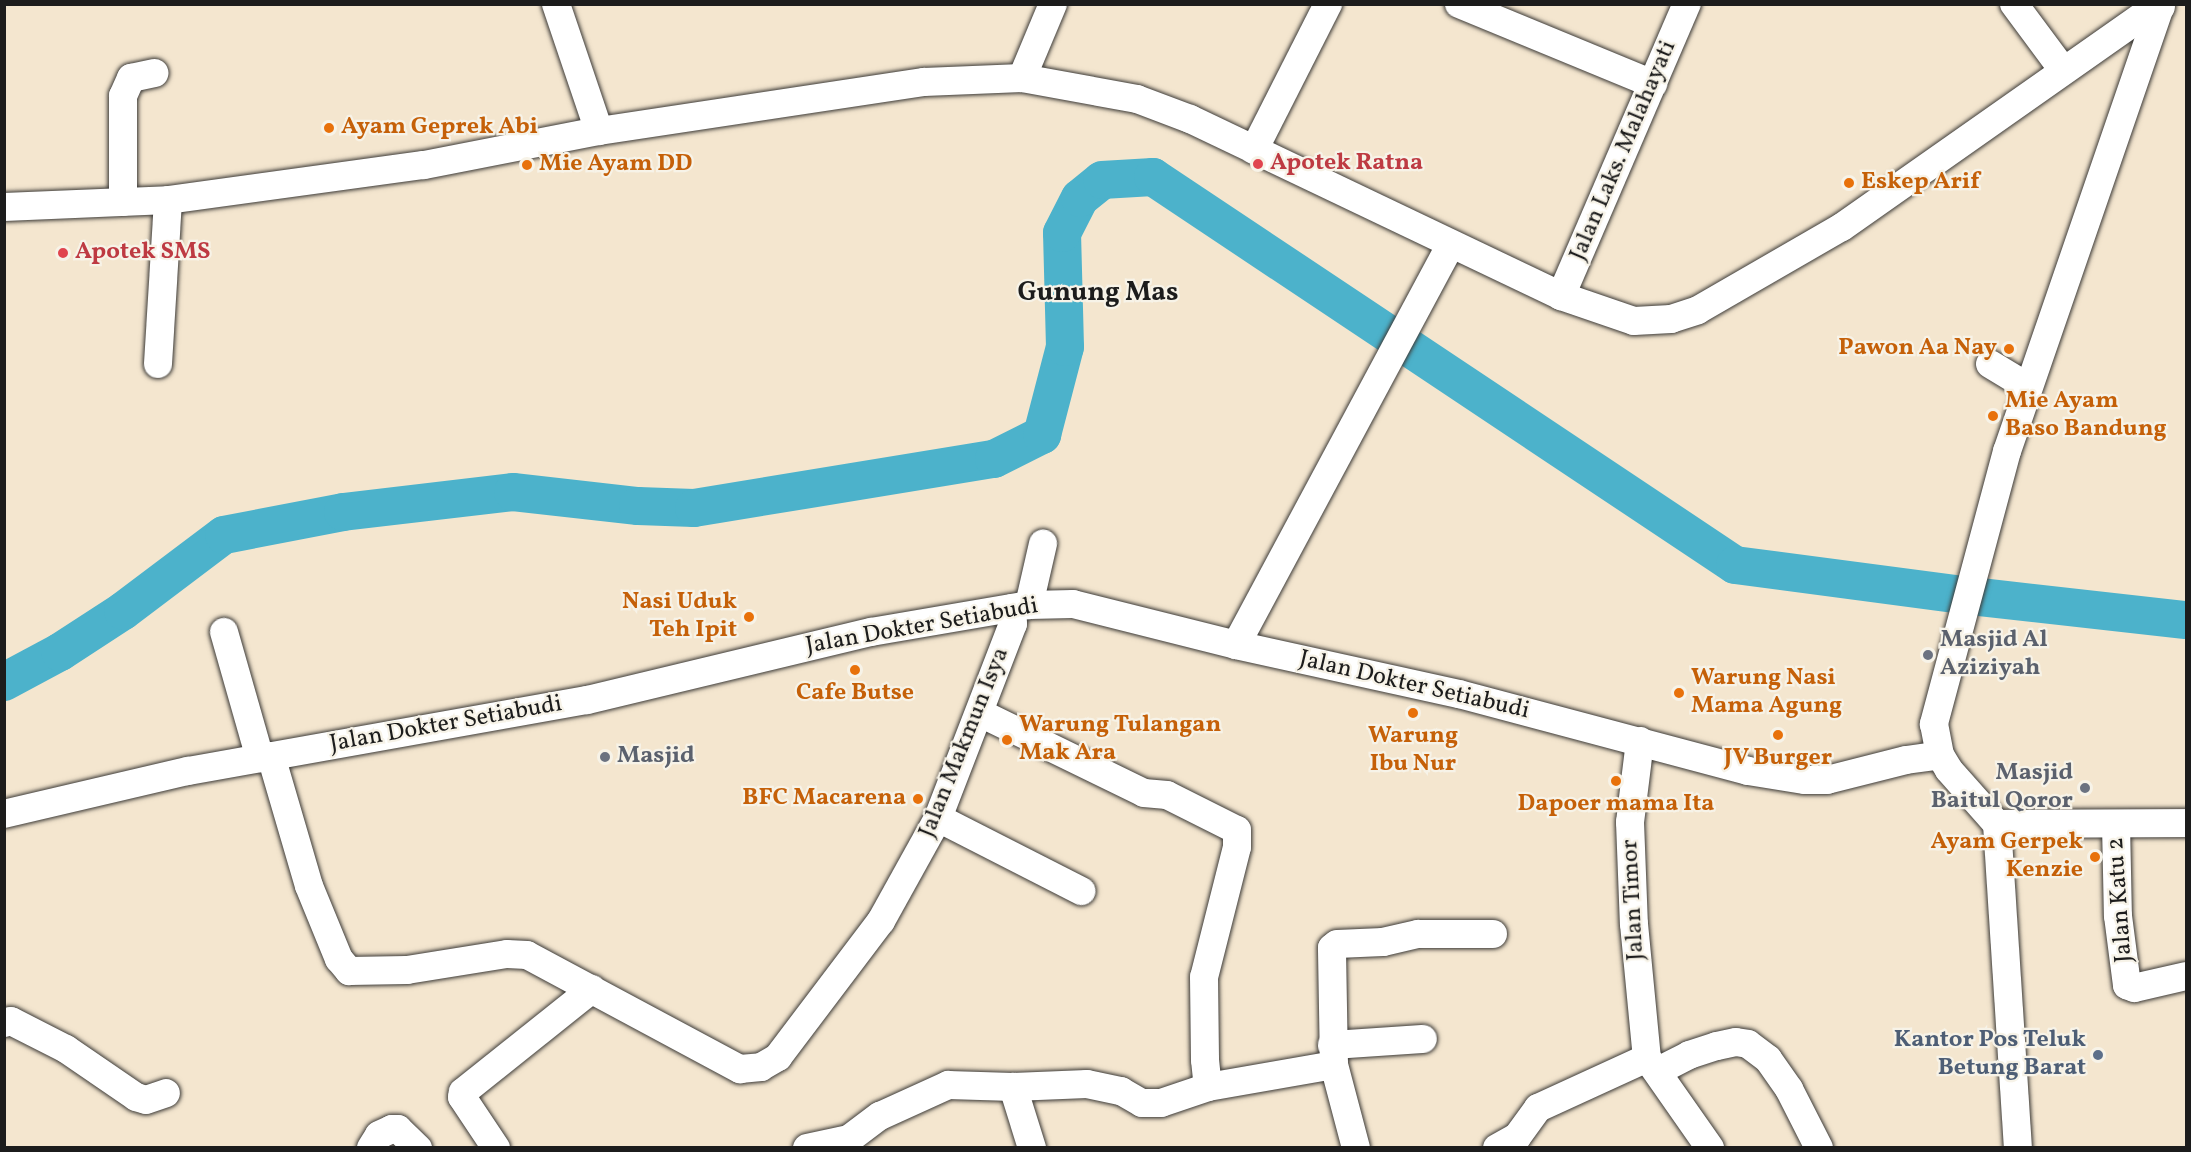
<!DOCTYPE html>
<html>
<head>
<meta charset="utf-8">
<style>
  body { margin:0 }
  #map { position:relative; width:2191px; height:1152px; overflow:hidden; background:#f4e6cf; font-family:Vollkorn,serif }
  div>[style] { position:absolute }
  .river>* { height:38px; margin:-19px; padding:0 19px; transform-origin:19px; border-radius:19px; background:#4cb2cb }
  .roads { filter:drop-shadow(0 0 2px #3c3a37) drop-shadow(0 0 2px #3c3a37) }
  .minor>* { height:28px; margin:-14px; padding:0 14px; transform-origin:14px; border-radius:14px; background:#fff }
  .dots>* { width:16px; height:16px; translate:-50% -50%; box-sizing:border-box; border:3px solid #f7f3e8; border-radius:50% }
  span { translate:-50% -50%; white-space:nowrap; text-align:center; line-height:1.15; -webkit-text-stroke:4.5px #f7f3e8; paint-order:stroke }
  .food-label { font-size:24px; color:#c56008; font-weight:700 }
  .left { translate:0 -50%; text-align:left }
  .right { translate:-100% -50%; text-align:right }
  .street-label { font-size:24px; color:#1c1c1c }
  .health-label { font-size:24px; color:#be3a42; font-weight:700 }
  .worship-label { font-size:24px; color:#5b616d; font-weight:700 }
  .service-label { font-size:24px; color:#4e5e75; font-weight:700 }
  .quarter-label { font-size:27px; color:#1c1c1c; font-weight:700 }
  .frame { position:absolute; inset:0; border:6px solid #1c1c1c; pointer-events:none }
</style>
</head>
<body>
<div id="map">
  <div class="river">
    <i style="left:4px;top:682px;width:64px;rotate:-28.2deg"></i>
    <i style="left:60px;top:652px;width:75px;rotate:-33.1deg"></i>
    <i style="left:123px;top:611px;width:126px;rotate:-37deg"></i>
    <i style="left:224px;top:535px;width:121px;rotate:-10.9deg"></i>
    <i style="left:343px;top:512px;width:171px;rotate:-6.7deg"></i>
    <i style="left:513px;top:492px;width:126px;rotate:6.4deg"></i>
    <i style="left:638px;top:506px;width:56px;rotate:2deg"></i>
    <i style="left:694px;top:508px;width:304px;rotate:-9.3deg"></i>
    <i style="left:994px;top:459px;width:54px;rotate:-26.6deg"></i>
    <i style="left:1042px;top:435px;width:91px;rotate:-75.4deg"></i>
    <i style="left:1065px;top:347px;width:114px;rotate:-91.5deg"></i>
    <i style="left:1062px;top:233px;width:39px;rotate:-63deg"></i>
    <i style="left:1080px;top:198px;width:28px;rotate:-39deg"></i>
    <i style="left:1102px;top:180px;width:51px;rotate:-3.4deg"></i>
    <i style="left:1153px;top:177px;width:699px;rotate:33.69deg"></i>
    <i style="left:1735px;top:565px;width:238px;rotate:7.5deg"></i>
    <i style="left:1971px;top:596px;width:216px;rotate:6.4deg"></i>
  </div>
  <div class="roads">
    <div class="minor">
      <i style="left:556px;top:4px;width:134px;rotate:71.3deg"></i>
      <i style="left:1459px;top:4px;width:210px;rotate:22.4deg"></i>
      <i style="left:2014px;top:4px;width:82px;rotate:53.4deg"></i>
      <i style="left:2161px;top:4px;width:473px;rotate:109deg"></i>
      <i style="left:2007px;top:451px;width:283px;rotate:105deg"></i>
      <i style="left:1934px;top:724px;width:32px;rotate:79deg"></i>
      <i style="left:1940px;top:755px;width:17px;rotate:59deg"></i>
      <i style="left:1949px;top:770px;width:72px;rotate:48.4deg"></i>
      <i style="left:1997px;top:824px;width:189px;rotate:-0.3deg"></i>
      <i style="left:1022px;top:78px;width:80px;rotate:-67.3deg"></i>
      <i style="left:1254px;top:150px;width:164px;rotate:-63.1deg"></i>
      <i style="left:123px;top:202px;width:106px;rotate:-90deg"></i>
      <i style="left:123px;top:96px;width:20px;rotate:-66deg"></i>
      <i style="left:131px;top:78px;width:24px;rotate:-12deg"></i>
      <i style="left:4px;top:207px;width:164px;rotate:-2.4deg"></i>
      <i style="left:168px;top:200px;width:258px;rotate:-7.8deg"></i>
      <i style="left:424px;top:165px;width:178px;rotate:-11deg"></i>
      <i style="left:599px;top:131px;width:329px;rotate:-8.6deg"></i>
      <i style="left:924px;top:82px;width:98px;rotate:-2.3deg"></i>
      <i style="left:1022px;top:78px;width:117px;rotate:10.3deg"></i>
      <i style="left:1137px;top:99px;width:57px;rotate:20.7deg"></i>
      <i style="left:1190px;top:119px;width:411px;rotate:25.5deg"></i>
      <i style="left:1561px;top:296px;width:77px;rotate:18.9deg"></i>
      <i style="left:1634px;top:321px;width:37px;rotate:-3deg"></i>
      <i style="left:1671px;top:319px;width:28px;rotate:-18deg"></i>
      <i style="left:1698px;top:310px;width:166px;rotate:-30deg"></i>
      <i style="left:1842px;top:227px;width:372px;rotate:-35.1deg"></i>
      <i style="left:2146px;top:13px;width:16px;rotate:-22deg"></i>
      <i style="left:1561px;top:296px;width:318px;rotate:-66.7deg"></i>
      <i style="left:158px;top:364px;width:164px;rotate:-86.5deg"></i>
      <i style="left:1990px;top:364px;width:44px;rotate:31.2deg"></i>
      <i style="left:1029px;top:605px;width:63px;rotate:-77.1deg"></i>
      <i style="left:224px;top:632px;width:131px;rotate:74.1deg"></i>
      <i style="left:1236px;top:645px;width:453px;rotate:-61.8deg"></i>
      <i style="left:980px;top:713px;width:182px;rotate:26deg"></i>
      <i style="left:1144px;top:793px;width:23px;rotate:5deg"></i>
      <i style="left:1167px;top:795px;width:78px;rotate:26.6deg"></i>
      <i style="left:1237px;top:830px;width:17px;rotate:90deg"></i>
      <i style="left:1237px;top:847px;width:134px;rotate:104.2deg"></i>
      <i style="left:1204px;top:977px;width:83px;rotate:89.3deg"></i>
      <i style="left:1205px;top:1060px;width:27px;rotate:84deg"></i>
      <i style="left:1640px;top:741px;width:82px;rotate:97deg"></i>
      <i style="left:1630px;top:822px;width:102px;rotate:87.8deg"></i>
      <i style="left:1634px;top:924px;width:135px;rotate:84.5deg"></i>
      <i style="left:271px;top:756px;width:135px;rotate:73.7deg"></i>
      <i style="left:309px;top:886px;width:79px;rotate:67.7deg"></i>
      <i style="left:339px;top:959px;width:16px;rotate:50deg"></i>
      <i style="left:349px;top:971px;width:58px;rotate:-1deg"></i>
      <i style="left:407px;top:970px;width:101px;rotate:-9.1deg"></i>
      <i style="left:507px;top:954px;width:20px;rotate:3deg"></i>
      <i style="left:527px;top:955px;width:242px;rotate:28.2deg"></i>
      <i style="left:740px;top:1069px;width:21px;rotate:-5deg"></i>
      <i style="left:761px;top:1067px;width:20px;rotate:-30deg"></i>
      <i style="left:778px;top:1057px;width:171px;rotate:-52.9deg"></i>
      <i style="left:881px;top:921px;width:118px;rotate:-61deg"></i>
      <i style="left:938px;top:818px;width:208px;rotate:-68.9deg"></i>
      <i style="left:1013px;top:624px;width:16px;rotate:-94deg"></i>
      <i style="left:4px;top:814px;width:189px;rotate:-13.2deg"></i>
      <i style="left:188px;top:771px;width:405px;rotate:-10.1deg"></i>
      <i style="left:587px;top:700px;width:292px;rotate:-13.5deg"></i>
      <i style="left:871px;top:632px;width:160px;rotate:-9.7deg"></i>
      <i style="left:1029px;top:605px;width:44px;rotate:-1.3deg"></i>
      <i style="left:1073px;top:604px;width:168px;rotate:14.1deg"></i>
      <i style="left:1236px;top:645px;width:228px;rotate:12.4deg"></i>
      <i style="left:1459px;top:694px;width:299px;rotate:14.9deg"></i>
      <i style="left:1748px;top:771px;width:58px;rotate:9deg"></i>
      <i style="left:1805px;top:780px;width:22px"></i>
      <i style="left:1827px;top:780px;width:81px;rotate:-14.2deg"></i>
      <i style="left:1906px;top:760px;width:34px;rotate:-8deg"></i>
      <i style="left:938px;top:818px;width:161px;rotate:27deg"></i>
      <i style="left:1997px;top:824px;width:325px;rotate:86.3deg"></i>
      <i style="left:2116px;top:824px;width:92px;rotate:88.8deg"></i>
      <i style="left:2118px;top:916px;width:70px;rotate:82.6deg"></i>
      <i style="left:2127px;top:985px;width:8px;rotate:23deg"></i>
      <i style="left:2134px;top:988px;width:53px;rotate:-13deg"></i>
      <i style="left:4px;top:1023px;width:7px;rotate:-16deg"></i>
      <i style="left:11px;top:1021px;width:62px;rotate:27deg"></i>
      <i style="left:66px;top:1049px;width:85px;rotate:34.4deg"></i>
      <i style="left:136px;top:1097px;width:10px;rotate:17deg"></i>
      <i style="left:146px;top:1100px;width:21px;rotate:-19deg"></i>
      <i style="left:1332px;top:1045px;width:91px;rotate:-3.8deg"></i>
      <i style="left:1647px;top:1058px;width:110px;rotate:55deg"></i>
      <i style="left:1658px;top:1071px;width:35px;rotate:-27deg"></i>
      <i style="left:1689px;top:1055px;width:29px;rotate:-18deg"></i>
      <i style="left:1717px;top:1046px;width:19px;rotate:-12deg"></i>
      <i style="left:1736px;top:1042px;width:12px;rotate:9deg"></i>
      <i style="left:1748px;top:1044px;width:25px;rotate:37deg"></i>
      <i style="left:1768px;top:1059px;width:37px;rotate:55deg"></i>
      <i style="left:1789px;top:1089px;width:66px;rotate:63deg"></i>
      <i style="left:1013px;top:1087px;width:64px;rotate:72.7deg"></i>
      <i style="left:371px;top:1148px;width:15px;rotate:-58deg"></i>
      <i style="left:379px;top:1135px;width:14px;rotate:-25deg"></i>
      <i style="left:392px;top:1129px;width:6px"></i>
      <i style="left:398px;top:1129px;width:28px;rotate:44deg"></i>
      <i style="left:496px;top:1148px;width:61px;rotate:-123.7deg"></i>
      <i style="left:462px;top:1097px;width:5px;rotate:-79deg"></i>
      <i style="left:463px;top:1092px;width:165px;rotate:-38.6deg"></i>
      <i style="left:807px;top:1148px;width:43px;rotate:-12.1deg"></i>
      <i style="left:849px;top:1139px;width:39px;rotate:-37deg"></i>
      <i style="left:880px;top:1116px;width:75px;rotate:-24.5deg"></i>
      <i style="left:948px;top:1085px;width:65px;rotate:1.8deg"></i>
      <i style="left:1013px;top:1087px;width:74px;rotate:-2.3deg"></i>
      <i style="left:1087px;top:1084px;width:35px;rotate:12deg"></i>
      <i style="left:1121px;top:1091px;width:24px;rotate:30deg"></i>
      <i style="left:1142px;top:1103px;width:19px"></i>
      <i style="left:1161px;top:1103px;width:50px;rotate:-18.8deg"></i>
      <i style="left:1208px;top:1087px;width:128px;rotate:-9.9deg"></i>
      <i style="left:1356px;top:1148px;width:86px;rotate:-104.8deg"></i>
      <i style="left:1334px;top:1065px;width:117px;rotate:-91deg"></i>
      <i style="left:1332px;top:948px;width:6px;rotate:-39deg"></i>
      <i style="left:1337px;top:944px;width:46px;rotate:-2.5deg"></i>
      <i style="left:1383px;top:942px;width:36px;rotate:-13deg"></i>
      <i style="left:1418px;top:934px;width:75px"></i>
      <i style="left:1497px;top:1148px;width:23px;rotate:-29deg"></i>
      <i style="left:1517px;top:1137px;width:36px;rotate:-54deg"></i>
      <i style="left:1538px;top:1108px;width:120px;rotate:-24.6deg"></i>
    </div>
  </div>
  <div class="dots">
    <i style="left:329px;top:128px;background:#e8710a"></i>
    <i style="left:1258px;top:164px;background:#e0444e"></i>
    <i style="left:527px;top:165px;background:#e8710a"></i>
    <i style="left:1849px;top:183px;background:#e8710a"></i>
    <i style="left:63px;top:253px;background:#e0444e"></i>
    <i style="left:2009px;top:349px;background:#e8710a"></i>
    <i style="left:1993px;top:416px;background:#e8710a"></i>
    <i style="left:749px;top:617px;background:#e8710a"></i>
    <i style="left:1928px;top:655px;background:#6b7280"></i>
    <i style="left:855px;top:670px;background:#e8710a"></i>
    <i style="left:1679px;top:693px;background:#e8710a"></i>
    <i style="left:1413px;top:713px;background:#e8710a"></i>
    <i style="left:1778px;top:735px;background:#e8710a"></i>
    <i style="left:1007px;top:740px;background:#e8710a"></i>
    <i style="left:605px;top:757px;background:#6b7280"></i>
    <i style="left:1616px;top:781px;background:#e8710a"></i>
    <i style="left:2085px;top:788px;background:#6b7280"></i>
    <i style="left:918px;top:799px;background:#e8710a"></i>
    <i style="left:2095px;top:857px;background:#e8710a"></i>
    <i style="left:2098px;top:1055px;background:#5c6f8a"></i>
  </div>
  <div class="food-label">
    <span class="left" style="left:341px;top:128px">Ayam Geprek Abi</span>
    <span class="left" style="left:539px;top:165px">Mie Ayam DD</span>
    <span class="left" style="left:1861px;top:183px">Eskep Arif</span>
    <span class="right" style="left:1997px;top:349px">Pawon Aa Nay</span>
    <span class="left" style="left:2005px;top:416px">Mie Ayam<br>Baso Bandung</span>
    <span class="right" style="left:737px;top:617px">Nasi Uduk<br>Teh Ipit</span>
    <span class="left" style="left:1691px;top:693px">Warung Nasi<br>Mama Agung</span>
    <span style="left:855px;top:694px">Cafe Butse</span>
    <span class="left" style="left:1019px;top:740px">Warung Tulangan<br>Mak Ara</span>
    <span style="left:1413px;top:751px">Warung<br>Ibu Nur</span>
    <span style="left:1778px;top:759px">JV Burger</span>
    <span class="right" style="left:906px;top:799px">BFC Macarena</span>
    <span style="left:1616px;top:805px">Dapoer mama Ita</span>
    <span class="right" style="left:2083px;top:857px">Ayam Gerpek<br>Kenzie</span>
  </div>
  <div class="street-label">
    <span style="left:1624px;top:151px;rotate:-67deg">Jalan Laks. Malahayati</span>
    <span style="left:922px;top:627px;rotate:-10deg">Jalan Dokter Setiabudi</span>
    <span style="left:1414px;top:686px;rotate:13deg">Jalan Dokter Setiabudi</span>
    <span style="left:446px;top:725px;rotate:-10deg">Jalan Dokter Setiabudi</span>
    <span style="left:965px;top:743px;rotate:-68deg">Jalan Makmun Isya</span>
    <span style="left:1634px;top:900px;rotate:-93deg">Jalan Timor</span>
    <span style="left:2121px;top:900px;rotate:-94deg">Jalan Katu 2</span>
  </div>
  <div class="health-label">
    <span class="left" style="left:1270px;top:164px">Apotek Ratna</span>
    <span class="left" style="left:75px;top:253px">Apotek SMS</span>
  </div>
  <div class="worship-label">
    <span class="left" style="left:1940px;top:655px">Masjid Al<br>Aziziyah</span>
    <span class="left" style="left:617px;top:757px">Masjid</span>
    <span class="right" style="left:2073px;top:788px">Masjid<br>Baitul Qoror</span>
  </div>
  <div class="service-label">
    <span class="right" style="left:2086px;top:1055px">Kantor Pos Teluk<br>Betung Barat</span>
  </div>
  <div class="quarter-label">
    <span style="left:1098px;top:294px">Gunung Mas</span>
  </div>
  <div class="frame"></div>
</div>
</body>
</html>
